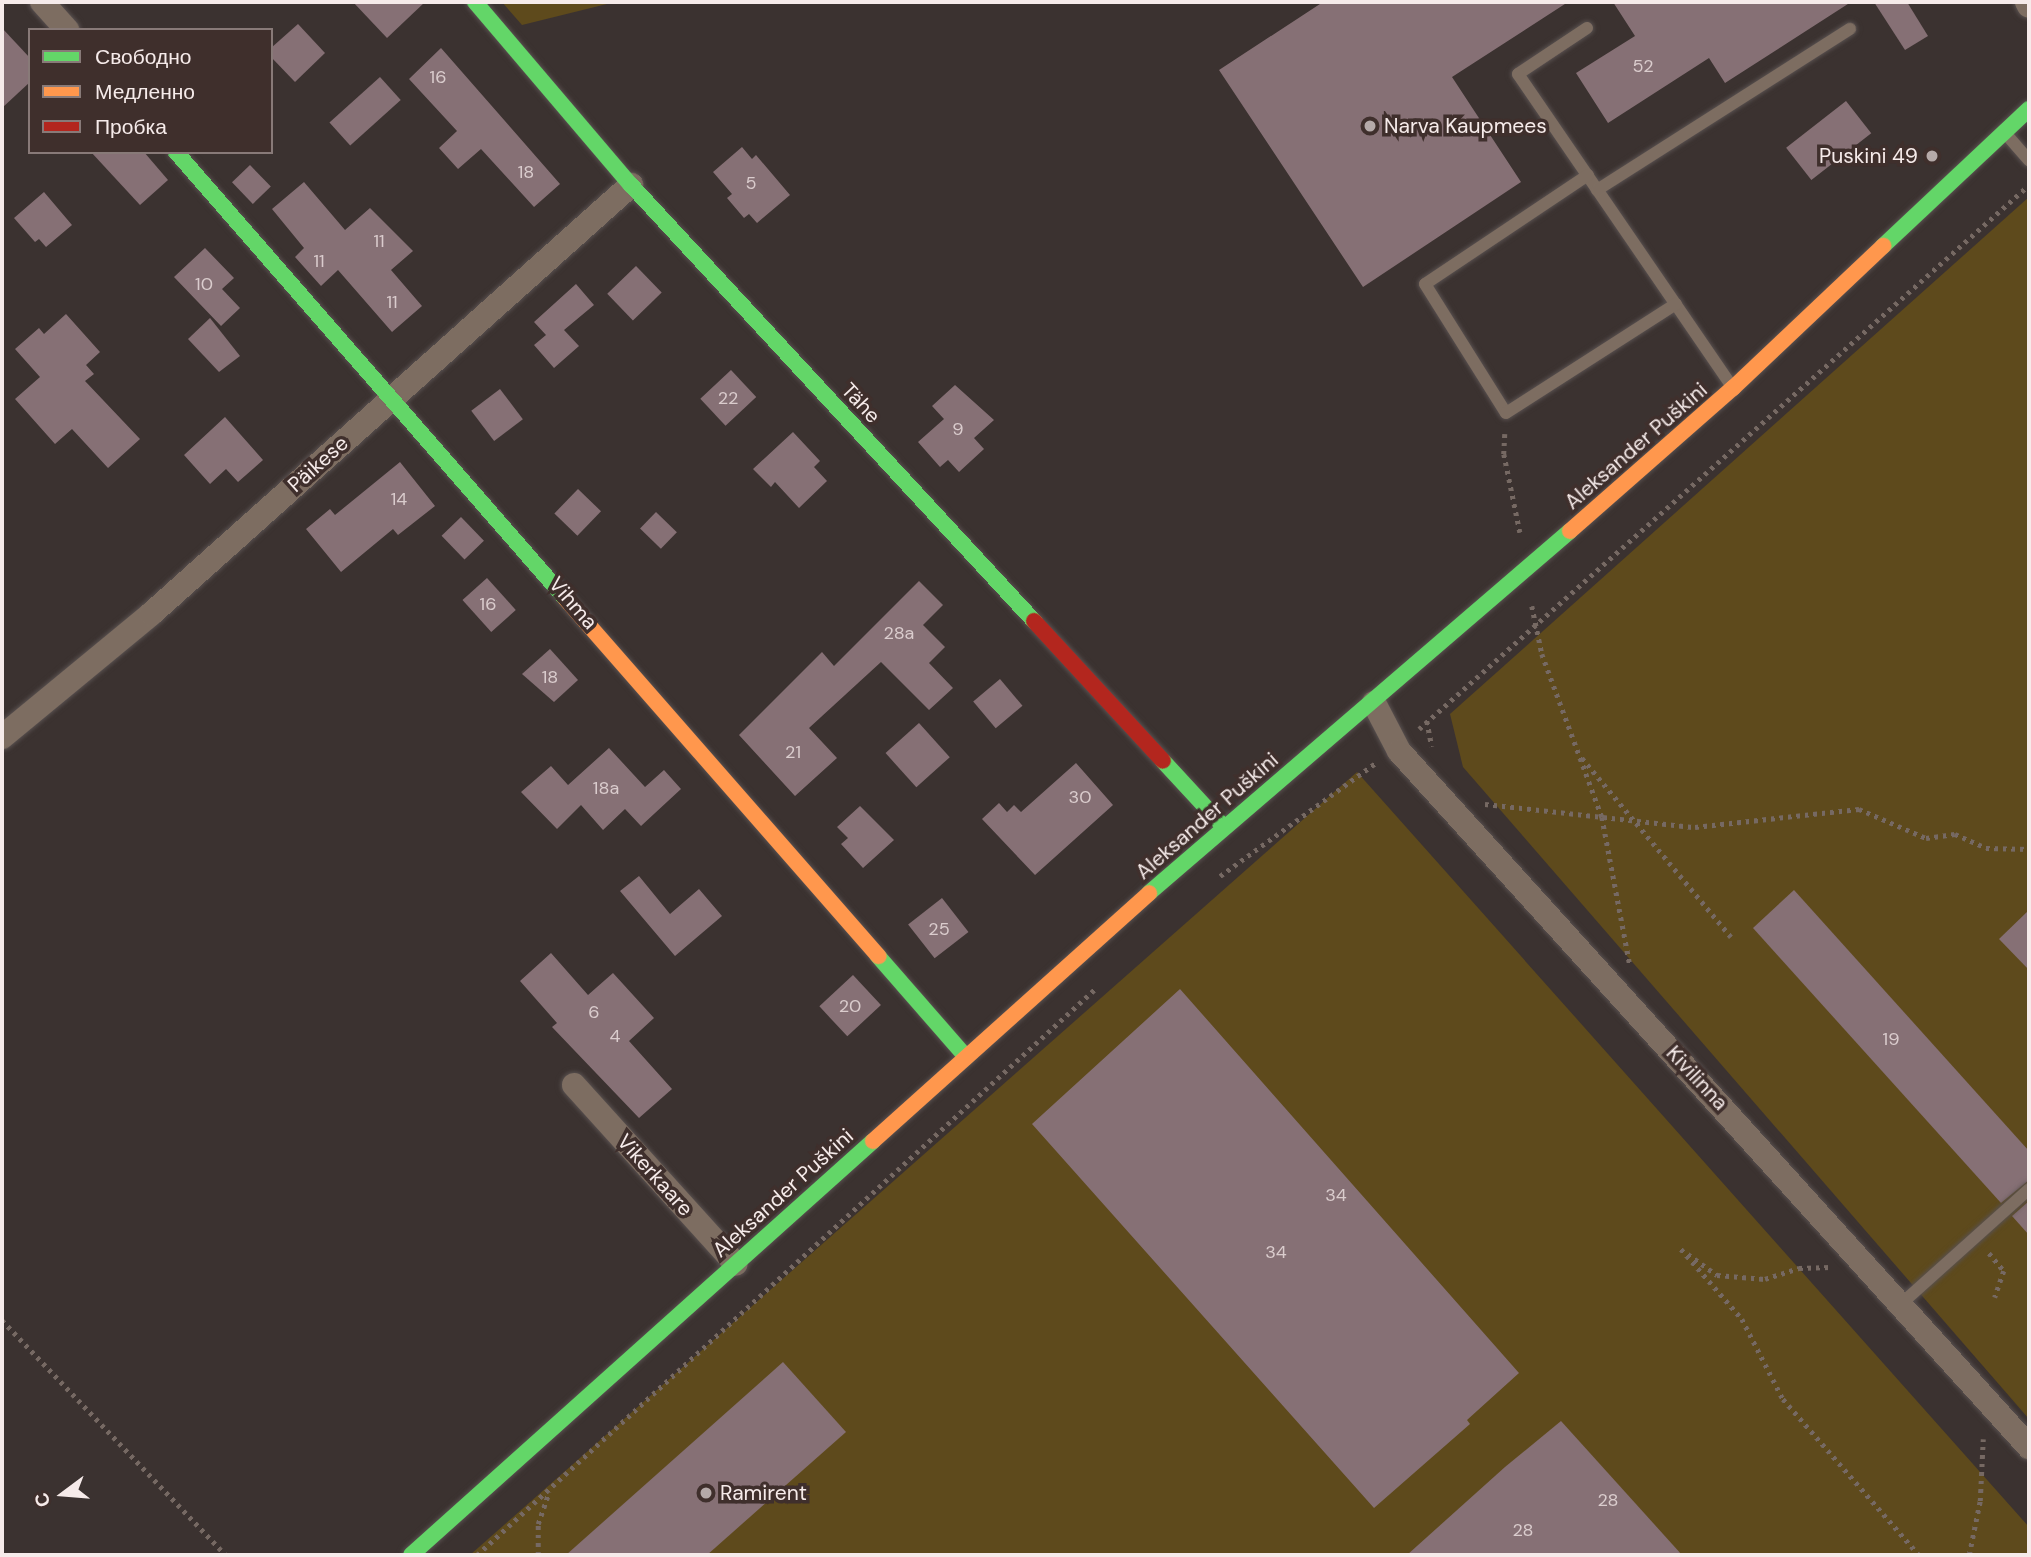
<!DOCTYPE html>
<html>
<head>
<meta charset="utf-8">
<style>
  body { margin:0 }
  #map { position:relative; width:2031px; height:1557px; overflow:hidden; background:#3b3230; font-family:"DM Sans",sans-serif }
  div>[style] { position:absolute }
  .green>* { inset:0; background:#5e4a1c }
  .building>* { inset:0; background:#867075; transform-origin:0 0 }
  .path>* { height:4.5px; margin-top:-2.25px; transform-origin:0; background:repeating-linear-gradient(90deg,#766963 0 3.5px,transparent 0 8.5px) }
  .roads { filter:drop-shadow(0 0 2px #58504f) drop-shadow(0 0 2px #58504f) }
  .lane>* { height:12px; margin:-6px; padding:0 6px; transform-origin:6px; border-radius:6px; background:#7d6d61 }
  .street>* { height:24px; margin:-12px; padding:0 12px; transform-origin:12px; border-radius:12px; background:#7d6d61 }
  .fast>* { height:16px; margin:-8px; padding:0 8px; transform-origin:8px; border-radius:8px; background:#63d668 }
  .slow>* { height:16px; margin:-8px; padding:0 8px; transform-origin:8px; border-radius:8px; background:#ff974d }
  .jam>* { height:16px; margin:-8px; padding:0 8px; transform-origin:8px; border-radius:8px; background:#b3261e }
  .dots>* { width:19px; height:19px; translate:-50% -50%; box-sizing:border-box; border:4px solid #3f2f2c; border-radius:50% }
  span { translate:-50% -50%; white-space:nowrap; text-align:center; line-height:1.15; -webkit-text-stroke:7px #3f2f2c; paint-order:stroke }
  .number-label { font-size:18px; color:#dacccd }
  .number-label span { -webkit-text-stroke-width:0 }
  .poi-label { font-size:21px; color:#f6ebea }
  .left { translate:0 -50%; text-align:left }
  .right { translate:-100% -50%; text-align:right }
  .street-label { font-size:21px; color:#f6ebea }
  .frame { position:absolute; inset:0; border:4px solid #f6ebea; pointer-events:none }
  .legend { position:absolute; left:28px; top:28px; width:245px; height:126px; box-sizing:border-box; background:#3f2f2c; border:2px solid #887a78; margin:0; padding:9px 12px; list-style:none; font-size:21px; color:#f6ebea }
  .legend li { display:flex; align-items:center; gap:14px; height:35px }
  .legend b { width:35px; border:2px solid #887a78 }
  .north { position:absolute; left:28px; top:1459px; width:70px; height:70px; -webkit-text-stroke:5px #3f2f2c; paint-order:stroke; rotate:254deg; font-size:19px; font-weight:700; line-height:28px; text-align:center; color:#f6ebea }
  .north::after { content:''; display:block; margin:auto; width:24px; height:32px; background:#f6ebea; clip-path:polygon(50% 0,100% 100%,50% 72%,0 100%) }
</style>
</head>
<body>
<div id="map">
  <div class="green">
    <i style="clip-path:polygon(502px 2px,615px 2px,522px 25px)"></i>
    <i style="clip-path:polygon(2029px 197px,2029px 1419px,1463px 767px,1450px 714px)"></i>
    <i style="clip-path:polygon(1357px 772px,2029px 1527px,2029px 1555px,470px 1555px)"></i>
  </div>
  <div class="building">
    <i style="clip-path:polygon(353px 2px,425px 2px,387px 38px)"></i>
    <i style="clip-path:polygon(1323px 2px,1568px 2px,1452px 77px,1521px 182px,1363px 287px,1219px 70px)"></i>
    <i style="clip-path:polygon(1613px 2px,1851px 2px,1725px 83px,1709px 58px,1608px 123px,1576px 73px,1635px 36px)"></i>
    <i style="clip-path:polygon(1874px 2px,1907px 2px,1928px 36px,1905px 50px)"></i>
    <i style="clip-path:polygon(298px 24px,325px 53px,295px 82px,271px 57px,271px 48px)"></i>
    <i style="clip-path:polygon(2px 28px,30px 58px,30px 82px,2px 108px)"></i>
    <i style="clip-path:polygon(441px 48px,560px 184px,534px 207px,481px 149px,458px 169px,439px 148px,457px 131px,409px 79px)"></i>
    <i style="left:380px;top:77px;width:31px;height:68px;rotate:48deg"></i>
    <i style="left:1846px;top:101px;width:41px;height:76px;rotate:52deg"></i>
    <i style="clip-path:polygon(742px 147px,752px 159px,756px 155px,790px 195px,757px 223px,749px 214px,744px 218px,727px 198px,732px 194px,713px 172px)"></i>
    <i style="clip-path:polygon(91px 152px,144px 152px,168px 180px,140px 205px)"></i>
    <i style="left:250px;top:165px;width:30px;height:25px;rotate:46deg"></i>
    <i style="clip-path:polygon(304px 182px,345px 230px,370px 208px,413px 251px,391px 270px,422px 306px,392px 332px,338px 270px,321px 286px,295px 257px,304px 248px,272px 209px)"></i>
    <i style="clip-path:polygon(44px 192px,72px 225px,46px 247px,39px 239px,35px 242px,14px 218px)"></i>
    <i style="clip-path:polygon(205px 248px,234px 278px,222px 289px,240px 308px,221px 326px,174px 277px)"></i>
    <i style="left:636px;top:266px;width:37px;height:40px;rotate:46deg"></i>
    <i style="clip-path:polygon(576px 284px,594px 305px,564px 330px,579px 346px,554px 368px,534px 345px,546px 335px,534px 322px)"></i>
    <i style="clip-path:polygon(66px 314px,100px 352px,86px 365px,94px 374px,85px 381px,140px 439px,108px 468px,72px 429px,55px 444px,15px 399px,40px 377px,15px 349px,39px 328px,44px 334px)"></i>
    <i style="clip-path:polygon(210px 318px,240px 356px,219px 372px,188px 339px)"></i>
    <i style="left:731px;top:370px;width:37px;height:42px;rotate:47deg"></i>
    <i style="clip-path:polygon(955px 385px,994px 420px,974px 438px,984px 449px,959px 472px,948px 460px,940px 467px,918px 442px,944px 419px,932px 406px)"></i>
    <i style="left:500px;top:389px;width:38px;height:36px;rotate:53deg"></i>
    <i style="clip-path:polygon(225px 417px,263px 460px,238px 482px,226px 469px,210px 484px,184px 455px)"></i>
    <i style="clip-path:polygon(793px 432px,820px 461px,814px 467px,827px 481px,799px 508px,775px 482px,771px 487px,753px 469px)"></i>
    <i style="clip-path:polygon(400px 462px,435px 506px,398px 535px,393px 529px,341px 572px,306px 529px,330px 509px,335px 515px)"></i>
    <i style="left:578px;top:489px;width:32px;height:34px;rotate:44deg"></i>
    <i style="left:656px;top:512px;width:29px;height:23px;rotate:44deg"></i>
    <i style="left:461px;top:517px;width:33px;height:27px;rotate:46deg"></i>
    <i style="left:487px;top:578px;width:43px;height:33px;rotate:48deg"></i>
    <i style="clip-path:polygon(919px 581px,943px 605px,923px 625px,945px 647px,929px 663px,953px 688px,929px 710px,881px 662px,809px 728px,837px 758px,795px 796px,739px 735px,822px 652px,834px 666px)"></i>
    <i style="clip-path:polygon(550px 649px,578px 680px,554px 702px,522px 674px)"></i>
    <i style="left:1000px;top:679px;width:35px;height:35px;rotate:50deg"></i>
    <i style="left:919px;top:723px;width:46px;height:45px;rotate:48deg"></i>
    <i style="clip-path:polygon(609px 748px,645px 787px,664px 770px,681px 789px,641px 826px,625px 809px,603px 830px,581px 805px,557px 829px,521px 792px,551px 766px,568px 785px)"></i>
    <i style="clip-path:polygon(1076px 763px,1113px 805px,1035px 875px,982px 819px,999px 803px,1007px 812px,1014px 805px,1021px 812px)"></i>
    <i style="clip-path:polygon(860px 806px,894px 840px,863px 868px,841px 844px,848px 838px,837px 827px)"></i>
    <i style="clip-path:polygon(639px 876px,670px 914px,699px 889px,722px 916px,675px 956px,620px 891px)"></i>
    <i style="clip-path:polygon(1794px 890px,2029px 1151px,2029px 1180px,2001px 1203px,1753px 928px)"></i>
    <i style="left:942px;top:898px;width:43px;height:43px;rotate:52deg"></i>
    <i style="clip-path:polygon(2029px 910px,2029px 970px,1999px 939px)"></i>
    <i style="clip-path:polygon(551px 953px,588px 995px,613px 973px,654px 1018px,629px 1041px,672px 1089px,639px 1118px,552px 1027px,557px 1023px,520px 981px)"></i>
    <i style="left:853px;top:975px;width:41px;height:46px;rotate:47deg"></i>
    <i style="clip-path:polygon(1180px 989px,1519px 1373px,1467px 1420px,1470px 1424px,1374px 1508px,1032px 1124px)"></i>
    <i style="clip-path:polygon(2029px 1201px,2029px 1235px,2012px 1216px)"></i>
    <i style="clip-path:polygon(783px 1362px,846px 1432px,707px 1555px,566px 1555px)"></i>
    <i style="clip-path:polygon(1561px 1421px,1682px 1555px,1407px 1555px,1505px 1467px)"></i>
  </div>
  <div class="path">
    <i style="left:1505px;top:434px;width:20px;rotate:93deg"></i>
    <i style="left:1504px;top:454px;width:80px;rotate:78.4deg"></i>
    <i style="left:1532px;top:606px;width:49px;rotate:78.2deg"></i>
    <i style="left:1542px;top:654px;width:174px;rotate:69.8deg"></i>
    <i style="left:1602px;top:817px;width:151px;rotate:79.3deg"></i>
    <i style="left:1427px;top:721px;width:26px;rotate:79deg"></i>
    <i style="left:1419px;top:729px;width:817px;rotate:-41.73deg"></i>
    <i style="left:1582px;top:758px;width:233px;rotate:50.2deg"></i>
    <i style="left:1485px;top:804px;width:211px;rotate:6.3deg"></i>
    <i style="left:1695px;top:827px;width:165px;rotate:-6.3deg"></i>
    <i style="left:1859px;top:809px;width:73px;rotate:23.4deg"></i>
    <i style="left:1926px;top:838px;width:29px;rotate:-8deg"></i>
    <i style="left:1955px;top:834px;width:34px;rotate:24deg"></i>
    <i style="left:1986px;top:848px;width:43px;rotate:1.3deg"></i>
    <i style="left:1220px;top:876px;width:194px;rotate:-36deg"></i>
    <i style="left:1681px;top:1249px;width:93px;rotate:48.9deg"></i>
    <i style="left:1742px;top:1319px;width:90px;rotate:62.9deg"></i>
    <i style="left:1783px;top:1399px;width:207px;rotate:48.9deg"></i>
    <i style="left:1989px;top:1253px;width:23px;rotate:50deg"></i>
    <i style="left:2004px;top:1271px;width:28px;rotate:109deg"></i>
    <i style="left:1688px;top:1254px;width:36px;rotate:36deg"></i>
    <i style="left:1717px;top:1275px;width:48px;rotate:4.8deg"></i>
    <i style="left:1765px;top:1279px;width:36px;rotate:-18deg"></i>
    <i style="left:1799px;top:1268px;width:32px;rotate:-2deg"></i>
    <i style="left:2px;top:1320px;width:325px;rotate:46.4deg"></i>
    <i style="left:477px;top:1555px;width:837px;rotate:-42.48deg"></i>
    <i style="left:538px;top:1555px;width:31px;rotate:-90deg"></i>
    <i style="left:538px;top:1524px;width:34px;rotate:-71deg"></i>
    <i style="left:1969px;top:1555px;width:55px;rotate:-78.5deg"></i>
    <i style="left:1980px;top:1501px;width:62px;rotate:-87.2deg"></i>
  </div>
  <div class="roads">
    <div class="lane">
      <i style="left:1587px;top:28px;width:83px;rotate:146.3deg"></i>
      <i style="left:1518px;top:74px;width:377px;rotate:55.6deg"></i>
      <i style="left:2006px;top:134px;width:35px;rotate:49deg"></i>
      <i style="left:1588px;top:175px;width:196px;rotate:146.2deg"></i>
      <i style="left:1425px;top:284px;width:152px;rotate:57.9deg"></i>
      <i style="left:1506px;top:413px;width:202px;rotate:-32.7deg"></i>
      <i style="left:1597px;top:190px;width:300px;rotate:-32.5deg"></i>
      <i style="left:1901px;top:1304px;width:172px;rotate:-41.9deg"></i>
    </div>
    <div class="street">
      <i style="left:42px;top:2px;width:38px;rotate:48deg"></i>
      <i style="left:2027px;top:2px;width:4px;rotate:63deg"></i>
      <i style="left:1374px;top:703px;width:54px;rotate:62.5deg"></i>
      <i style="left:1399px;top:751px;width:939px;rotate:47.85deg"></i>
      <i style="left:2px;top:737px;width:193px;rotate:-39.5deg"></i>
      <i style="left:151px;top:614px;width:644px;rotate:-41.79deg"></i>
      <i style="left:574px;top:1085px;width:241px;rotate:47.9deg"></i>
    </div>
    <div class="fast">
      <i style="left:475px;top:2px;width:240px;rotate:49.6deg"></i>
      <i style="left:631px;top:185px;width:594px;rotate:47.25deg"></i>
      <i style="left:176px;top:152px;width:592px;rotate:48.91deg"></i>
      <i style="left:1883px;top:246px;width:200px;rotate:-43.2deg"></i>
      <i style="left:1163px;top:761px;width:88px;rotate:47.3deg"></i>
      <i style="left:1149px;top:893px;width:555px;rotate:-40.69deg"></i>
      <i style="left:878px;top:956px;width:134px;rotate:48.9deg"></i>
      <i style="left:411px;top:1555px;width:620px;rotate:-41.86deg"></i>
    </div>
    <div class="slow">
      <i style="left:1570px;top:531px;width:217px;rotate:-41.3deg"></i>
      <i style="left:1733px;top:388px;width:207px;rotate:-43.4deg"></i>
      <i style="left:565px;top:598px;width:476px;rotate:48.8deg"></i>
      <i style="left:873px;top:1141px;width:371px;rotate:-41.9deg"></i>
    </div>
    <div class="jam">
      <i style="left:1034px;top:621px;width:190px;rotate:47.3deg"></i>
    </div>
  </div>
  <div class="dots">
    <i style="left:1370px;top:126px;background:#b5aaa9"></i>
    <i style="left:1932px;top:156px;background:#b5aaa9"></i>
    <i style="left:706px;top:1493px;background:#b5aaa9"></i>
  </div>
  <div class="number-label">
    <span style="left:1643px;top:66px">52</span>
    <span style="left:438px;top:77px">16</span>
    <span style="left:526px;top:172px">18</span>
    <span style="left:751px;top:183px">5</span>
    <span style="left:379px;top:241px">11</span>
    <span style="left:319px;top:261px">11</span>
    <span style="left:204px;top:284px">10</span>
    <span style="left:392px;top:302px">11</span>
    <span style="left:728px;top:398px">22</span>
    <span style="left:958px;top:429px">9</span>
    <span style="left:399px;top:499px">14</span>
    <span style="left:488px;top:604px">16</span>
    <span style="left:899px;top:633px">28a</span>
    <span style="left:550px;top:677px">18</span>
    <span style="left:793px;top:752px">21</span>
    <span style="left:606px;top:788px">18a</span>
    <span style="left:1080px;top:797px">30</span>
    <span style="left:939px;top:929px">25</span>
    <span style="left:850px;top:1006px">20</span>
    <span style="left:594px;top:1012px">6</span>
    <span style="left:615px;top:1036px">4</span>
    <span style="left:1891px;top:1039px">19</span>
    <span style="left:1336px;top:1195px">34</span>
    <span style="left:1276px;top:1252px">34</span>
    <span style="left:1608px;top:1500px">28</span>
    <span style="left:1523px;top:1530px">28</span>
  </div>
  <div class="poi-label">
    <span class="left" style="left:1384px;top:126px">Narva Kaupmees</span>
    <span class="right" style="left:1918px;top:156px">Puskini 49</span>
    <span class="left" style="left:720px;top:1493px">Ramirent</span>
  </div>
  <div class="street-label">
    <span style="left:861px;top:403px;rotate:47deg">Tähe</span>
    <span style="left:1636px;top:446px;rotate:-41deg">Aleksander Puškini</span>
    <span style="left:318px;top:464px;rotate:-42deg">Päikese</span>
    <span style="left:573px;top:603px;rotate:49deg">Vihma</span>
    <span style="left:1207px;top:816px;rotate:-41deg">Aleksander Puškini</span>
    <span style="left:1697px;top:1078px;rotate:47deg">Kivilinna</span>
    <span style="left:655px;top:1175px;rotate:48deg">Vikerkaare</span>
    <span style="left:783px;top:1193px;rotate:-42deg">Aleksander Puškini</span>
  </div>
  <div class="frame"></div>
  <ul class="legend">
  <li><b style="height:9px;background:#63d668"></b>Свободно</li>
  <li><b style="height:9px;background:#ff974d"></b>Медленно</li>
  <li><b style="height:9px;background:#b3261e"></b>Пробка</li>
  </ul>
  <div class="north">С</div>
</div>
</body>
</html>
